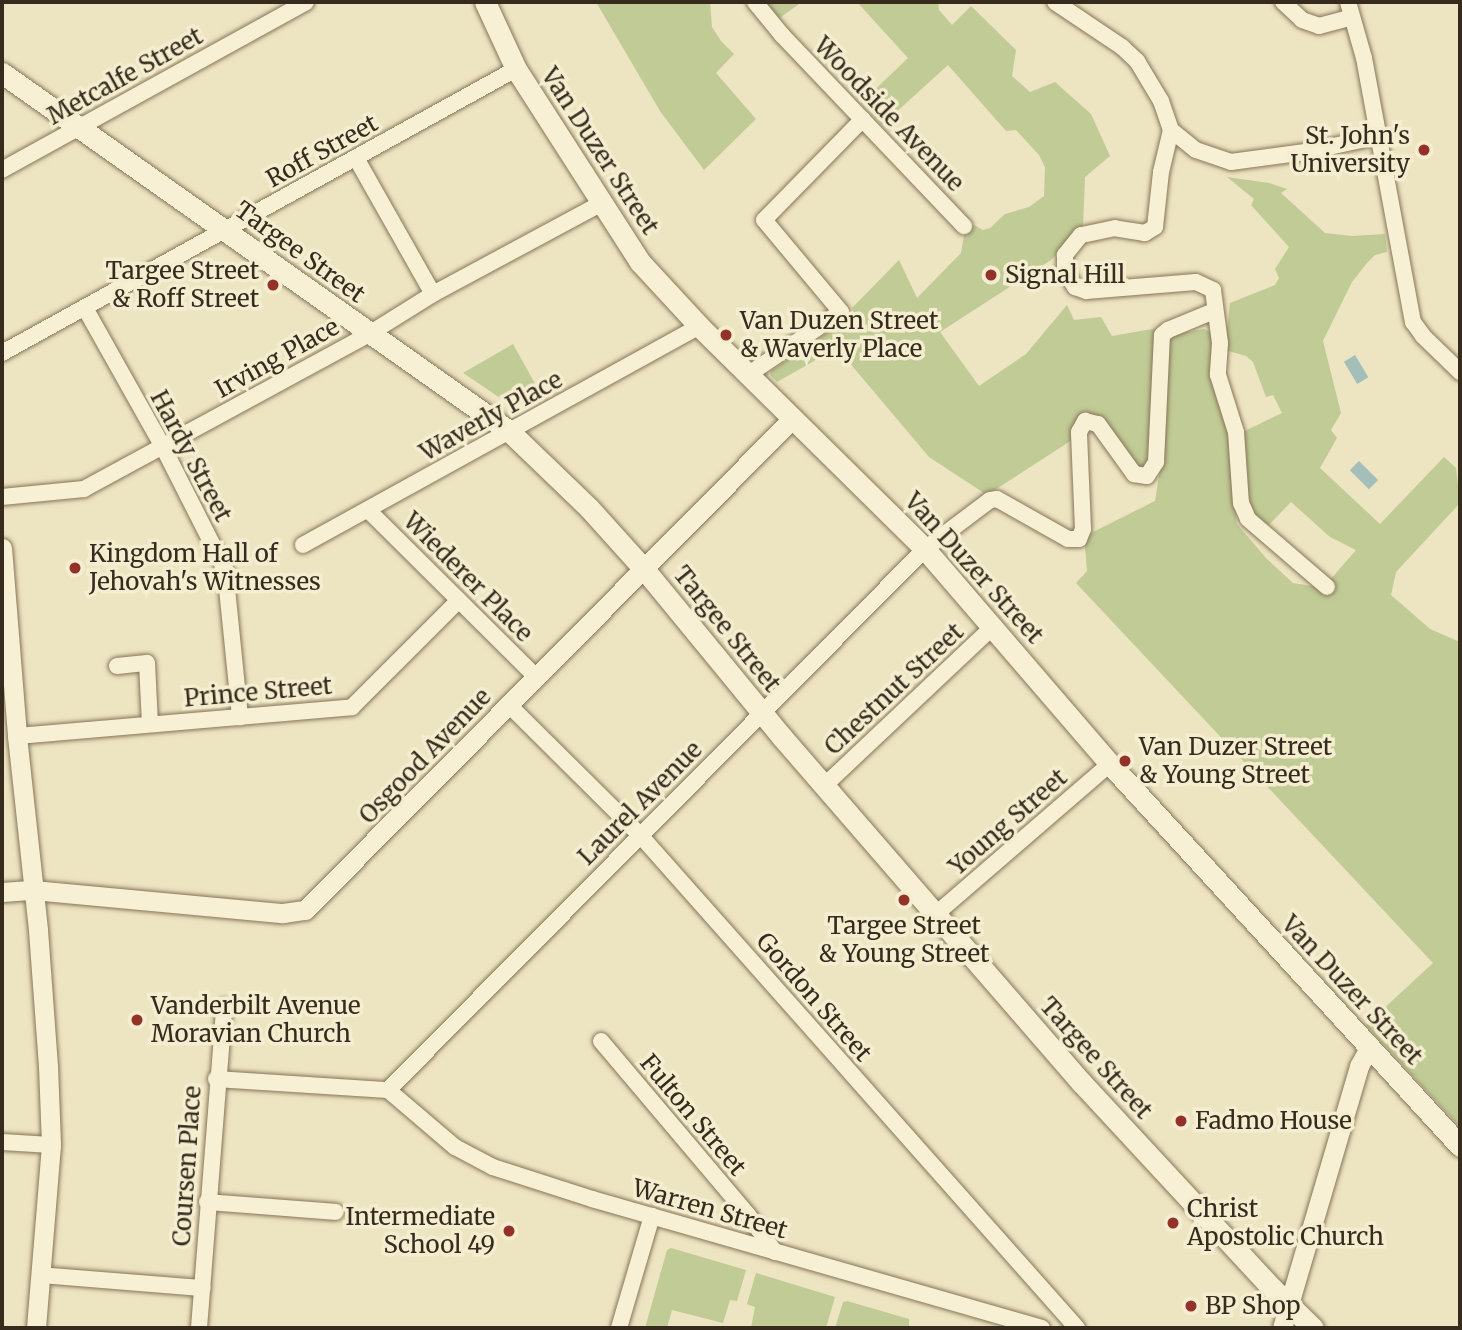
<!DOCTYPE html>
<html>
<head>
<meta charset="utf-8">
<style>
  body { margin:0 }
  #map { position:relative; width:1462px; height:1330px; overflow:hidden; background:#ede4c1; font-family:Merriweather,serif }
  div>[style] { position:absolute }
  .green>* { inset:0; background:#c0cb95 }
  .water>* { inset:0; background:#a4bfba; transform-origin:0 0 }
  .roads { filter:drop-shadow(0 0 2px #867559) drop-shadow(0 0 2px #867559) }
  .minor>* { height:16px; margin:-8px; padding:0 8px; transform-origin:8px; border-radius:8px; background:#f8f0d4 }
  .tertiary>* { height:19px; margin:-9.5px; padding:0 9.5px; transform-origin:9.5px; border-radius:9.5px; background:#f8f0d4 }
  .secondary>* { height:21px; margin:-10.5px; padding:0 10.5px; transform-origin:10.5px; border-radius:10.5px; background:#f8f0d4 }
  .dots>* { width:19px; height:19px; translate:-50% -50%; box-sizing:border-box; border:4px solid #f5edd0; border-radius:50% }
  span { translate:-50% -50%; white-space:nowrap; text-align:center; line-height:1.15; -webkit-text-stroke:7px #f5edd0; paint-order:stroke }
  .street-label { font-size:24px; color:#362b1d }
  .poi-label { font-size:24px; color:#362b1d }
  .right { translate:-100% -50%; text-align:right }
  .left { translate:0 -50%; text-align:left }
  .frame { position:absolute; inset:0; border:4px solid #362b1d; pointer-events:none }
</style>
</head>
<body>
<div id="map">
  <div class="green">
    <i style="clip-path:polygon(596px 2px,710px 2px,712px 27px,721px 41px,734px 54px,716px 73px,756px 119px,704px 170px,660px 111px)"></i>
    <i style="clip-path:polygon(762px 2px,802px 2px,778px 19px)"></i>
    <i style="clip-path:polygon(857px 2px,938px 2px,939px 10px,952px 25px,971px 6px,1016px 50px,1012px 76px,1030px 92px,1055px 82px,1091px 114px,1110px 156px,1085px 177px,1083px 227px,1051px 260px,940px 332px,979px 386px,1026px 354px,1067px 305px,1074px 320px,1101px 317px,1112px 336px,1158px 328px,1154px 338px,1152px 451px,1146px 466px,1139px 469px,1096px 418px,1072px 440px,987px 495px,929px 457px,837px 348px,777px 382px,770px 375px,771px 371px,849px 318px,853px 312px,852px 308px,899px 260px,917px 298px,961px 253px,964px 235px,974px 225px,983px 230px,990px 228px,1005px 214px,1029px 207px,1044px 196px,1045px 167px,1039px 155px,1016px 130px,1006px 131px,948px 65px,882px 125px,861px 103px,908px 58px)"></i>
    <i style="clip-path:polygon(1227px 177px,1269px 183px,1287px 189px,1281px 193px,1325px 233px,1352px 236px,1385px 234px,1387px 252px,1375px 255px,1367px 263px,1352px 282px,1323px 341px,1341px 413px,1331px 430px,1337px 438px,1320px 468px,1380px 524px,1444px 457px,1456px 468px,1460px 503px,1396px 572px,1391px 595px,1430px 629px,1460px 642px,1460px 1127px,1366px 1025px,1433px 963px,1076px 583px,1087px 571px,1085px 547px,1089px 534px,1155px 501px,1161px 463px,1167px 342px,1177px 334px,1204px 329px,1213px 333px,1232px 445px,1232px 484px,1237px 524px,1266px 558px,1293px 583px,1323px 588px,1356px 550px,1330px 537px,1291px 502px,1265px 529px,1256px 518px,1250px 502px,1244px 483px,1243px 432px,1282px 413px,1273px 395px,1266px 397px,1253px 362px,1246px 356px,1225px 350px,1230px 303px,1275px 285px,1279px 278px,1275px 269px,1289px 247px,1251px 205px,1254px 199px)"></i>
    <i style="clip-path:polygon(513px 344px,543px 398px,521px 412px,463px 373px)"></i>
    <i style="clip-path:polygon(671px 1248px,746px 1270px,737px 1301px,730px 1300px,723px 1323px,672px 1310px,667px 1328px,645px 1328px,667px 1250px)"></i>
    <i style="clip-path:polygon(756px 1273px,835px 1297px,826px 1328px,751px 1328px,755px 1307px,747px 1304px)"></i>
    <i style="clip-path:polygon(847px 1301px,909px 1319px,909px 1328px,835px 1328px,843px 1302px)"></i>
  </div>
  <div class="water">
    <i style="left:1355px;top:355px;width:26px;height:13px;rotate:59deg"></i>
    <i style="left:1359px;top:461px;width:27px;height:13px;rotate:45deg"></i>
  </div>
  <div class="roads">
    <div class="minor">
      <i style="left:755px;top:2px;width:43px;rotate:50.7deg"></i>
      <i style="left:782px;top:35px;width:264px;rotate:46.4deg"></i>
      <i style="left:1055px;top:2px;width:81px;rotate:33.9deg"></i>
      <i style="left:1122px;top:47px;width:21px;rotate:43deg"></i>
      <i style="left:1137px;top:61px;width:47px;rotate:59deg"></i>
      <i style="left:1161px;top:101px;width:31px;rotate:71deg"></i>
      <i style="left:1283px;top:2px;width:26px;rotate:43deg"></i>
      <i style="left:1302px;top:20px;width:18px;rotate:19deg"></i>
      <i style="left:1319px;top:26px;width:34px;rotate:-15deg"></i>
      <i style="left:1348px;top:2px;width:58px;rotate:74.1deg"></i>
      <i style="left:1364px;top:58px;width:269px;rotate:79.5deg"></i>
      <i style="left:1413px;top:322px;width:17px;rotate:54deg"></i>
      <i style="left:1423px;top:336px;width:52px;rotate:44.2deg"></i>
      <i style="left:1171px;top:130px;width:43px;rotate:103.4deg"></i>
      <i style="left:1161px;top:172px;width:55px;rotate:96.2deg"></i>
      <i style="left:1155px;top:227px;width:12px;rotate:149deg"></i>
      <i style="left:1145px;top:233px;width:30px;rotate:-171deg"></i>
      <i style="left:1115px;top:228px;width:35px;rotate:168deg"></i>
      <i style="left:1081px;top:235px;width:26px;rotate:129deg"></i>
      <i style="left:1065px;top:255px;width:16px;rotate:90deg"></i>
      <i style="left:1065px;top:271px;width:19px;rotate:58deg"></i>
      <i style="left:1075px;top:287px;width:12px;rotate:20deg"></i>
      <i style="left:1086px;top:291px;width:110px;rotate:-4.7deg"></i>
      <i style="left:1196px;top:282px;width:19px;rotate:25deg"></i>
      <i style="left:1213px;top:290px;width:53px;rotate:82.5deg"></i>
      <i style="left:1220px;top:343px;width:32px;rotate:94deg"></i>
      <i style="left:1218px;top:375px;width:60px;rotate:72.5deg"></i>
      <i style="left:1236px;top:432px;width:71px;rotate:86deg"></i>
      <i style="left:1241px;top:503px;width:17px;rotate:66deg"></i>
      <i style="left:1248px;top:519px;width:104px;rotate:40.7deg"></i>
      <i style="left:1171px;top:130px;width:32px;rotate:39deg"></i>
      <i style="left:1196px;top:150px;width:37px;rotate:19deg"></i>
      <i style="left:1231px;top:162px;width:75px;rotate:-7.7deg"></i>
      <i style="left:1305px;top:152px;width:77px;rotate:-12deg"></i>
      <i style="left:356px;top:158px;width:156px;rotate:60.5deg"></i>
      <i style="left:2px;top:170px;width:347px;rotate:-28.9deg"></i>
      <i style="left:85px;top:308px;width:159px;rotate:60.7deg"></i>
      <i style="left:163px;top:447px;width:137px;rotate:63.1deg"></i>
      <i style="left:225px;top:569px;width:149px;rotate:84.2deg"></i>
      <i style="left:2px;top:353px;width:587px;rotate:-28.92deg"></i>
      <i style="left:749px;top:374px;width:111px;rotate:-34deg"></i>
      <i style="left:841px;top:312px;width:120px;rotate:-129.9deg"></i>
      <i style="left:764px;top:220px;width:141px;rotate:-45.6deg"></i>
      <i style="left:2px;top:497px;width:82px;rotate:-5.6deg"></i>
      <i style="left:84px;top:489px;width:324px;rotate:-28.5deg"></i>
      <i style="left:369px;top:334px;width:75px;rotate:-32deg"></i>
      <i style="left:433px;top:294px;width:190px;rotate:-28.3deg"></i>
      <i style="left:368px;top:510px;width:237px;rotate:44.8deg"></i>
      <i style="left:303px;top:545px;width:453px;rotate:-28.9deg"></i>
      <i style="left:117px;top:666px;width:30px;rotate:-6deg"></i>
      <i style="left:147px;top:663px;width:61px;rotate:87.2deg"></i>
      <i style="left:509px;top:705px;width:185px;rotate:44.8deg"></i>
      <i style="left:640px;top:835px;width:659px;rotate:48.45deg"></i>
      <i style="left:17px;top:736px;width:336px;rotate:-4.9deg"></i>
      <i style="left:352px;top:707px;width:151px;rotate:-45deg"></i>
      <i style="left:825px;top:785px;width:232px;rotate:-43.3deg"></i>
      <i style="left:936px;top:914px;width:230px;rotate:-40.8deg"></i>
      <i style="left:601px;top:1041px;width:228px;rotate:49.8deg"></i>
      <i style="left:748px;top:1215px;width:46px;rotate:53.9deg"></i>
      <i style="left:216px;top:1079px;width:172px;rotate:3.7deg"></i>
      <i style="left:388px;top:1090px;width:762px;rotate:-45.21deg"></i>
      <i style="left:925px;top:549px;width:81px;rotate:-37deg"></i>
      <i style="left:990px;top:500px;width:7px;rotate:-8deg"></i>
      <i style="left:997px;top:499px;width:81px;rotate:29.4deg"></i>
      <i style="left:1068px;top:539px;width:11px"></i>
      <i style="left:1079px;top:539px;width:11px;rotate:-68deg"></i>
      <i style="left:1083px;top:529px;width:97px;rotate:-92.4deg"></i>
      <i style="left:1079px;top:432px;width:13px;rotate:-61deg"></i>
      <i style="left:1085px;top:421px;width:13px;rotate:13deg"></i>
      <i style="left:1098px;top:424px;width:62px;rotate:54.2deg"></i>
      <i style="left:1134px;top:474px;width:13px;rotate:9deg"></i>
      <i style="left:1147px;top:476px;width:17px;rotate:-57deg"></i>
      <i style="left:1156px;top:462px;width:127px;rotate:-87.3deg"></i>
      <i style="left:1162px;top:335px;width:8px;rotate:-40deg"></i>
      <i style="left:1168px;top:330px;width:50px;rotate:-22.4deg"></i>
      <i style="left:388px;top:1090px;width:88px;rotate:40.4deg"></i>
      <i style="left:455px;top:1147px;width:43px;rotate:27.8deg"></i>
      <i style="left:493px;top:1167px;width:104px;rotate:17.9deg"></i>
      <i style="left:592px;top:1199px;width:468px;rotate:16deg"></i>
      <i style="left:2px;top:1142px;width:49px;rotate:3.5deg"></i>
      <i style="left:207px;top:1202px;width:129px;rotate:4.4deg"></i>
      <i style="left:40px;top:1275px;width:163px;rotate:4.6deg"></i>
      <i style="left:199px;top:1328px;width:322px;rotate:-85.5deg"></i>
      <i style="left:619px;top:1328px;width:117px;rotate:-73.6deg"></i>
    </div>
    <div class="tertiary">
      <i style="left:2px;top:548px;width:189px;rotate:85.4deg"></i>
      <i style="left:17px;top:736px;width:195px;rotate:83.8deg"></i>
      <i style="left:38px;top:930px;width:136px;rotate:85.8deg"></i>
      <i style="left:48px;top:1066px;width:79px;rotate:87.8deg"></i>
      <i style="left:51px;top:1145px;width:184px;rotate:94.7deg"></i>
      <i style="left:2px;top:892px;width:31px;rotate:-4deg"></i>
      <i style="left:33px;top:890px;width:251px;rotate:5.3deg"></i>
      <i style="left:283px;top:913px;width:22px;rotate:-8deg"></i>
      <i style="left:305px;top:910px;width:693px;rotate:-45.23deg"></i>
      <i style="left:1282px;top:1328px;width:273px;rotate:-73.6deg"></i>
      <i style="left:1359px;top:1066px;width:21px;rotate:-61deg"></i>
    </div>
    <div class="secondary">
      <i style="left:485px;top:2px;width:74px;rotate:65.2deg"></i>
      <i style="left:516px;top:69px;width:229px;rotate:57.3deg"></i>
      <i style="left:640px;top:262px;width:87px;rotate:47.3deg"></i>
      <i style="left:699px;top:326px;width:317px;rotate:44.6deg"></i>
      <i style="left:925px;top:549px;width:284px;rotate:49.3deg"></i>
      <i style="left:1110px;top:764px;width:518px;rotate:47.5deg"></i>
      <i style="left:2px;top:73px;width:621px;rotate:35.23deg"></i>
      <i style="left:509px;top:431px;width:111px;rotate:43.9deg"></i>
      <i style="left:589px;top:508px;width:82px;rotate:48deg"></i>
      <i style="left:644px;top:569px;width:217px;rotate:50.6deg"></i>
      <i style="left:782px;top:737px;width:457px;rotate:49.1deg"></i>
      <i style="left:1081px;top:1082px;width:281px;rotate:47.2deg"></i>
      <i style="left:1272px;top:1288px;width:57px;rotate:44.3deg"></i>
    </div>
  </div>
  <div class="dots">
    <i style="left:1424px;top:150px;background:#94322a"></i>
    <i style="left:991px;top:275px;background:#94322a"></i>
    <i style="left:273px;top:285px;background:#94322a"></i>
    <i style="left:726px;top:335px;background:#94322a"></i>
    <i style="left:75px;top:568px;background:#94322a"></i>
    <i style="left:1125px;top:761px;background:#94322a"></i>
    <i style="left:904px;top:900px;background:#94322a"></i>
    <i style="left:137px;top:1020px;background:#94322a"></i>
    <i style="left:1181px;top:1121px;background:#94322a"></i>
    <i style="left:1173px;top:1223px;background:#94322a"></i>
    <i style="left:509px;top:1231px;background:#94322a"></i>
    <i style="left:1191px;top:1306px;background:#94322a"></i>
  </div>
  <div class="street-label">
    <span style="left:125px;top:76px;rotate:-29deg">Metcalfe Street</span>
    <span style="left:889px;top:114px;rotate:46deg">Woodside Avenue</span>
    <span style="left:322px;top:151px;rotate:-29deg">Roff Street</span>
    <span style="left:600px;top:151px;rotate:57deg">Van Duzer Street</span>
    <span style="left:300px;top:252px;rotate:36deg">Targee Street</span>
    <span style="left:277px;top:358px;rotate:-29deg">Irving Place</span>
    <span style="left:491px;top:416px;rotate:-29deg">Waverly Place</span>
    <span style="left:191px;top:456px;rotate:62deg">Hardy Street</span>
    <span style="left:974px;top:568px;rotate:48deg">Van Duzer Street</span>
    <span style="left:468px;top:577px;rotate:45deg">Wiederer Place</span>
    <span style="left:727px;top:629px;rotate:51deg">Targee Street</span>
    <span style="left:894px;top:689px;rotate:-43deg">Chestnut Street</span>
    <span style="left:258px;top:692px;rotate:-5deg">Prince Street</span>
    <span style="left:425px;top:756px;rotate:-46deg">Osgood Avenue</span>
    <span style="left:640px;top:803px;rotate:-45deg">Laurel Avenue</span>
    <span style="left:1008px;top:822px;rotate:-41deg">Young Street</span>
    <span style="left:1352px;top:990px;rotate:47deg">Van Duzer Street</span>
    <span style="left:814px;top:997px;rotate:49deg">Gordon Street</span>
    <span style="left:1096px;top:1058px;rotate:48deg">Targee Street</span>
    <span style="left:693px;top:1115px;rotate:50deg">Fulton Street</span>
    <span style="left:187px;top:1166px;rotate:-86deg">Coursen Place</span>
    <span style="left:710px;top:1209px;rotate:16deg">Warren Street</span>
  </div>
  <div class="poi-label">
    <span class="right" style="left:1410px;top:150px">St. John's<br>University</span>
    <span class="right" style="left:259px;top:285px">Targee Street<br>&amp; Roff Street</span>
    <span class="left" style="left:1005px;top:275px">Signal Hill</span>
    <span class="left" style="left:740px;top:335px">Van Duzen Street<br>&amp; Waverly Place</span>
    <span class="left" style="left:89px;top:568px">Kingdom Hall of<br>Jehovah's Witnesses</span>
    <span class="left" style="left:1139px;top:761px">Van Duzer Street<br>&amp; Young Street</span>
    <span style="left:904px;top:940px">Targee Street<br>&amp; Young Street</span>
    <span class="left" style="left:151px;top:1020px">Vanderbilt Avenue<br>Moravian Church</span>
    <span class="left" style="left:1195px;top:1121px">Fadmo House</span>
    <span class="left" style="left:1187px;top:1223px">Christ<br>Apostolic Church</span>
    <span class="right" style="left:495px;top:1231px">Intermediate<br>School 49</span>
    <span class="left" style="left:1205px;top:1306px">BP Shop</span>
  </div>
  <div class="frame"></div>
</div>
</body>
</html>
